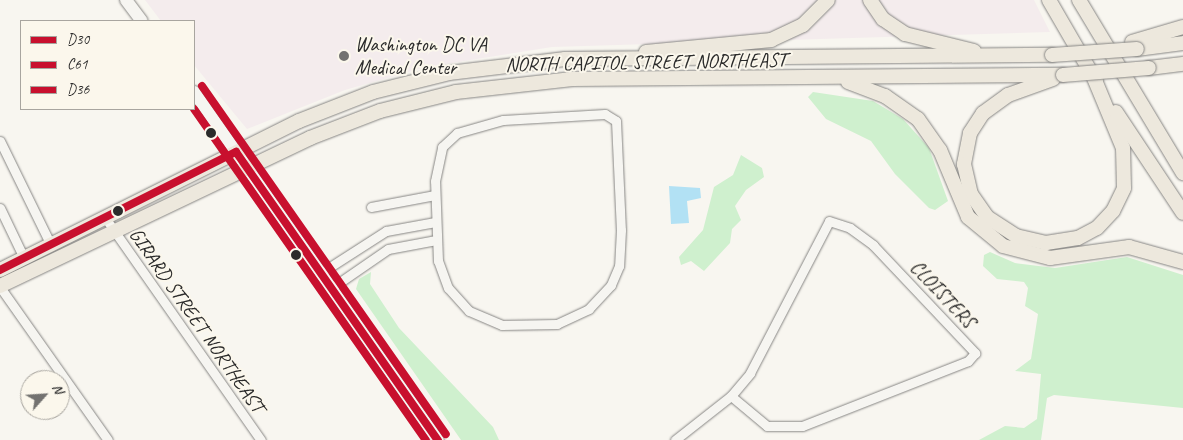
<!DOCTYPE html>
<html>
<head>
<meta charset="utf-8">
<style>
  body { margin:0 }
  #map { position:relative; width:1183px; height:440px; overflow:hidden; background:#f8f6f0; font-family:Caveat,sans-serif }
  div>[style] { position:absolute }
  .built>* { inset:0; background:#f4eced }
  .green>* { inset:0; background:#cff0ce }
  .water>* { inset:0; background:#b2e1f4 }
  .roads { filter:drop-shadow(0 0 1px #878684) drop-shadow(0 0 1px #878684) }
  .street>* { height:9px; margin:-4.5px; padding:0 4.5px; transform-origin:4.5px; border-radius:4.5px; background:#f6f5f1 }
  .secondary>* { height:12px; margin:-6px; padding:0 6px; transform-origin:6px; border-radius:6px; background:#f6f5f1 }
  .primary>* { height:14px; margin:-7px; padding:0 7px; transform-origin:7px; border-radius:7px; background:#ede8dd }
  .bridges { filter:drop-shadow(0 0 1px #878684) drop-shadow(0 0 1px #878684) }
  .primary-bridge>* { height:14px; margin:-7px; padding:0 7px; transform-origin:7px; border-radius:7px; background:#ede8dd }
  .bus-1>* { height:8px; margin:-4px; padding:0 4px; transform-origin:4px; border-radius:4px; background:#c8102e }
  .bus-2>* { height:8px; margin:-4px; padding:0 4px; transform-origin:4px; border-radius:4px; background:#c8102e }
  .bus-3>* { height:8px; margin:-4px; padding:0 4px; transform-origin:4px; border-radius:4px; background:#c8102e }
  .dots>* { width:14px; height:14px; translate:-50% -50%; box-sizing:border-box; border:2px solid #fbf7ec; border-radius:50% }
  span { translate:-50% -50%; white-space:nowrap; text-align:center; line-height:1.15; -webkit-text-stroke:4px #fbf7ec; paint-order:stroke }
  .poi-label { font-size:20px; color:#2b2b2b }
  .left { translate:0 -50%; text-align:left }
  .street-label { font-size:20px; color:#2b2b2b }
  .legend { position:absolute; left:20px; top:20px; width:175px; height:90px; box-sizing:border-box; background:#fbf7ec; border:1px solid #a8a59f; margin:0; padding:6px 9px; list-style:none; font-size:15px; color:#2b2b2b }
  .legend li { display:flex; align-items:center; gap:10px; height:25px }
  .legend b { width:25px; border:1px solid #a8a59f }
  .north { position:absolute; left:20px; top:370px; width:50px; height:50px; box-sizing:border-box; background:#fbf7ec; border:1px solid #a8a59f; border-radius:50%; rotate:64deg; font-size:14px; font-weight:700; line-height:20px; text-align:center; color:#2b2b2b }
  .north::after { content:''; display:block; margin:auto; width:18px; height:22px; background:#737270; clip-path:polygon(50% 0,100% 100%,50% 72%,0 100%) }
</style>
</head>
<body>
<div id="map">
  <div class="built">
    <i style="clip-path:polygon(145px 0,1034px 0,1050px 32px,552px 47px,426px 67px,345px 90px,247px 129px,194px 65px,194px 21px,161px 21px)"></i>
  </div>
  <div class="green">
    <i style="clip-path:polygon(813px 92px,873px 101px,903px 119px,929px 148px,948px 201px,935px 210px,929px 208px,895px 174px,871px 141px,826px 119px,808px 97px)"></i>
    <i style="clip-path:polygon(741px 155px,762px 168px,764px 177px,746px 190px,735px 206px,741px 220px,732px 229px,730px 243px,704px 271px,691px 261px,681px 265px,679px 257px,703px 230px,714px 187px,733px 175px)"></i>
    <i style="clip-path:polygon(990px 252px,1015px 263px,1055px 268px,1127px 257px,1183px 275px,1183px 408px,1054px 395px,1047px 398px,1041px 440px,979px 440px,1005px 426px,1024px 428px,1037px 419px,1041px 374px,1015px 371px,1031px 359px,1038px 314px,1025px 306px,1028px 288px,1024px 282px,997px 279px,983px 266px,984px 255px)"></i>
    <i style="clip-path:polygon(371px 272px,370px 284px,399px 328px,493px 427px,499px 440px,461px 440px,356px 289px,359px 279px)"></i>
  </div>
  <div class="water">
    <i style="clip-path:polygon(669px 186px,700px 188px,701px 198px,687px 201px,689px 223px,671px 224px)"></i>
  </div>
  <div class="roads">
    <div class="street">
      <i style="left:605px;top:114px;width:13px;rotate:32deg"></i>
      <i style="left:616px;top:121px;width:109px;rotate:87.4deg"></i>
      <i style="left:621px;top:230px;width:36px;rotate:93deg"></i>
      <i style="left:619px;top:266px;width:21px;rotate:113deg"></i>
      <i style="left:611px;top:285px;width:33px;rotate:133deg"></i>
      <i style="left:589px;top:309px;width:35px;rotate:155deg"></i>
      <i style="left:557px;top:324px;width:55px;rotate:179deg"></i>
      <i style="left:502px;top:325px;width:36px;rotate:-157deg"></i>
      <i style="left:469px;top:311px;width:31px;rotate:-132deg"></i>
      <i style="left:448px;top:288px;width:29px;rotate:-110deg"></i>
      <i style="left:438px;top:261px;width:80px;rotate:-92.1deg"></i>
      <i style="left:435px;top:181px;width:35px;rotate:-78deg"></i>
      <i style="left:442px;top:147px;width:21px;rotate:-43deg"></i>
      <i style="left:457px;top:133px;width:48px;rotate:-15.8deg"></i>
      <i style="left:503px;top:120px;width:102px;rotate:-3.4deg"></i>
      <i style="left:0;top:141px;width:116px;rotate:63.9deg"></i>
      <i style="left:371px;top:207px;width:65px;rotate:-10.6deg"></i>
      <i style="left:0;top:208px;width:55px;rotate:64.4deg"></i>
      <i style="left:106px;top:219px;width:270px;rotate:55deg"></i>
      <i style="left:829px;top:221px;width:22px;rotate:18deg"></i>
      <i style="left:850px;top:228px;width:29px;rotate:36deg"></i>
      <i style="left:873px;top:245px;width:149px;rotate:46.6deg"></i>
      <i style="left:975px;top:353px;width:11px;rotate:131deg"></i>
      <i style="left:968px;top:361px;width:178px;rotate:158.6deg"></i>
      <i style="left:802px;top:426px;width:35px;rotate:180deg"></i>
      <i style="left:767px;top:426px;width:47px;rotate:-140.2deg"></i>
      <i style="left:731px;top:396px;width:30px;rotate:-50deg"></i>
      <i style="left:750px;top:373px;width:171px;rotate:-62.5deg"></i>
      <i style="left:319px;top:274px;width:80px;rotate:-32.7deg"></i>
      <i style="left:386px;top:231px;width:50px;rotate:-10.4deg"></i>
      <i style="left:0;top:287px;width:187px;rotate:54.8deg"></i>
      <i style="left:330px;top:289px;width:70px;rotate:-34.6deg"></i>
      <i style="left:388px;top:249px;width:49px;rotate:-10.6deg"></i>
      <i style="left:675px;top:440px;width:71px;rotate:-38.2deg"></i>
    </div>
    <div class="secondary">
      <i style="left:126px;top:0;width:26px;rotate:53deg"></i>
      <i style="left:194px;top:92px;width:425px;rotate:55deg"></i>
    </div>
    <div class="primary">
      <i style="left:870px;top:0;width:23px;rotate:56deg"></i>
      <i style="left:883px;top:19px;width:27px;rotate:34deg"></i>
      <i style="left:905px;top:34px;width:71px;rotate:13.8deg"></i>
      <i style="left:1049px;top:0;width:94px;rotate:59.9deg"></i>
      <i style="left:1079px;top:0;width:202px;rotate:59deg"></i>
      <i style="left:1132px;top:42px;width:53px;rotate:-16.4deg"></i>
      <i style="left:1137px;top:49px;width:46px;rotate:-7.4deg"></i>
      <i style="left:646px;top:52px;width:126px;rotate:-5.5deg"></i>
      <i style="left:771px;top:40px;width:35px;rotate:-25deg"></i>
      <i style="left:803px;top:25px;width:35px;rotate:-45deg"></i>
      <i style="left:1149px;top:68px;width:34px;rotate:-7deg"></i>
      <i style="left:1053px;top:79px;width:48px;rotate:160.4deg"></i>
      <i style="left:1008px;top:95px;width:31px;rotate:144deg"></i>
      <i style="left:983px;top:113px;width:24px;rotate:123deg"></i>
      <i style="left:970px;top:133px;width:32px;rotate:101deg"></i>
      <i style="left:964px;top:164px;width:31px;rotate:77deg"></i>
      <i style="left:971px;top:194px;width:28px;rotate:55deg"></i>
      <i style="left:987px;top:217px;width:35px;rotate:33deg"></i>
      <i style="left:1016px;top:236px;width:31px;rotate:13deg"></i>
      <i style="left:1046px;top:243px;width:32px;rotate:-9deg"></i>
      <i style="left:1078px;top:238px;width:21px;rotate:-28deg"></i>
      <i style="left:1097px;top:228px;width:23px;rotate:-47deg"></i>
      <i style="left:1113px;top:211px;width:25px;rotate:-64deg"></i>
      <i style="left:1124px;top:188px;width:40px;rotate:-91.4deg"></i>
      <i style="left:1123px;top:148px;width:76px;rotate:-112.5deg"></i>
      <i style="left:848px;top:82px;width:40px;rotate:21deg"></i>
      <i style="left:885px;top:96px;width:40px;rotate:34.9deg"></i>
      <i style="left:918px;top:119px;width:38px;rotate:55deg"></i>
      <i style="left:940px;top:150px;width:73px;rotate:67.3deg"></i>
      <i style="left:968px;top:217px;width:45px;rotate:39.6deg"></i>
      <i style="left:1003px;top:246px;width:49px;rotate:14.3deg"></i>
      <i style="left:1050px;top:258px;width:80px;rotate:-7.9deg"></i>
      <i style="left:1129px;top:247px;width:56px;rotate:15.5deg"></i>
      <i style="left:1116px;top:112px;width:121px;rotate:56.4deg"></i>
      <i style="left:0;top:270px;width:334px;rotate:-26.5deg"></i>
      <i style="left:299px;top:121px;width:79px;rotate:-21.4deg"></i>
      <i style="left:373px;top:92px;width:78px;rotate:-14deg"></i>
      <i style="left:449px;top:73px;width:117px;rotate:-6.9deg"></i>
      <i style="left:565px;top:59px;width:487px;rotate:-0.5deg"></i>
      <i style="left:0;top:286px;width:344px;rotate:-25.5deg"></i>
      <i style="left:310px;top:138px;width:75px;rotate:-21.1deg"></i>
      <i style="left:380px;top:111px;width:78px;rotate:-14deg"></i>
      <i style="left:456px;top:92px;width:117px;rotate:-6.4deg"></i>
      <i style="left:572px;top:79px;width:491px;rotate:-0.5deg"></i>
    </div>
  </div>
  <div class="bridges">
    <div class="primary-bridge">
      <i style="left:1052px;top:55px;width:85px;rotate:-4deg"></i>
      <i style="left:1063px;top:75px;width:86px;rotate:-4.7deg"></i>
    </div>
  </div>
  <div class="bus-1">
    <i style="left:0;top:270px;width:264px;rotate:-26.6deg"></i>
    <i style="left:236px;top:152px;width:352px;rotate:55deg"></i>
  </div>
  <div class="bus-2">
    <i style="left:194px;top:109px;width:404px;rotate:55deg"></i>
  </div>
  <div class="bus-3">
    <i style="left:202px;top:86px;width:425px;rotate:55deg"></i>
  </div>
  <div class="dots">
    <i style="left:344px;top:56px;background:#737270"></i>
    <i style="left:211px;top:133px;background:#2b2b2b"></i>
    <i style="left:118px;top:211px;background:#2b2b2b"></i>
    <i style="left:296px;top:255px;background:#2b2b2b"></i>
  </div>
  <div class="poi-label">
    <span class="left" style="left:355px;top:56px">Washington DC VA<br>Medical Center</span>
  </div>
  <div class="street-label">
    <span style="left:646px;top:62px;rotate:-1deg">NORTH CAPITOL STREET NORTHEAST</span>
    <span style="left:943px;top:294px;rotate:47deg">CLOISTERS</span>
    <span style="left:197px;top:320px;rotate:55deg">GIRARD STREET NORTHEAST</span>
  </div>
  <ul class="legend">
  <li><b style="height:6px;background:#c8102e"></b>D30</li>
  <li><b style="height:6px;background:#c8102e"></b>C61</li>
  <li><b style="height:6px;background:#c8102e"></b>D36</li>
  </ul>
  <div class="north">N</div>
</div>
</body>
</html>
